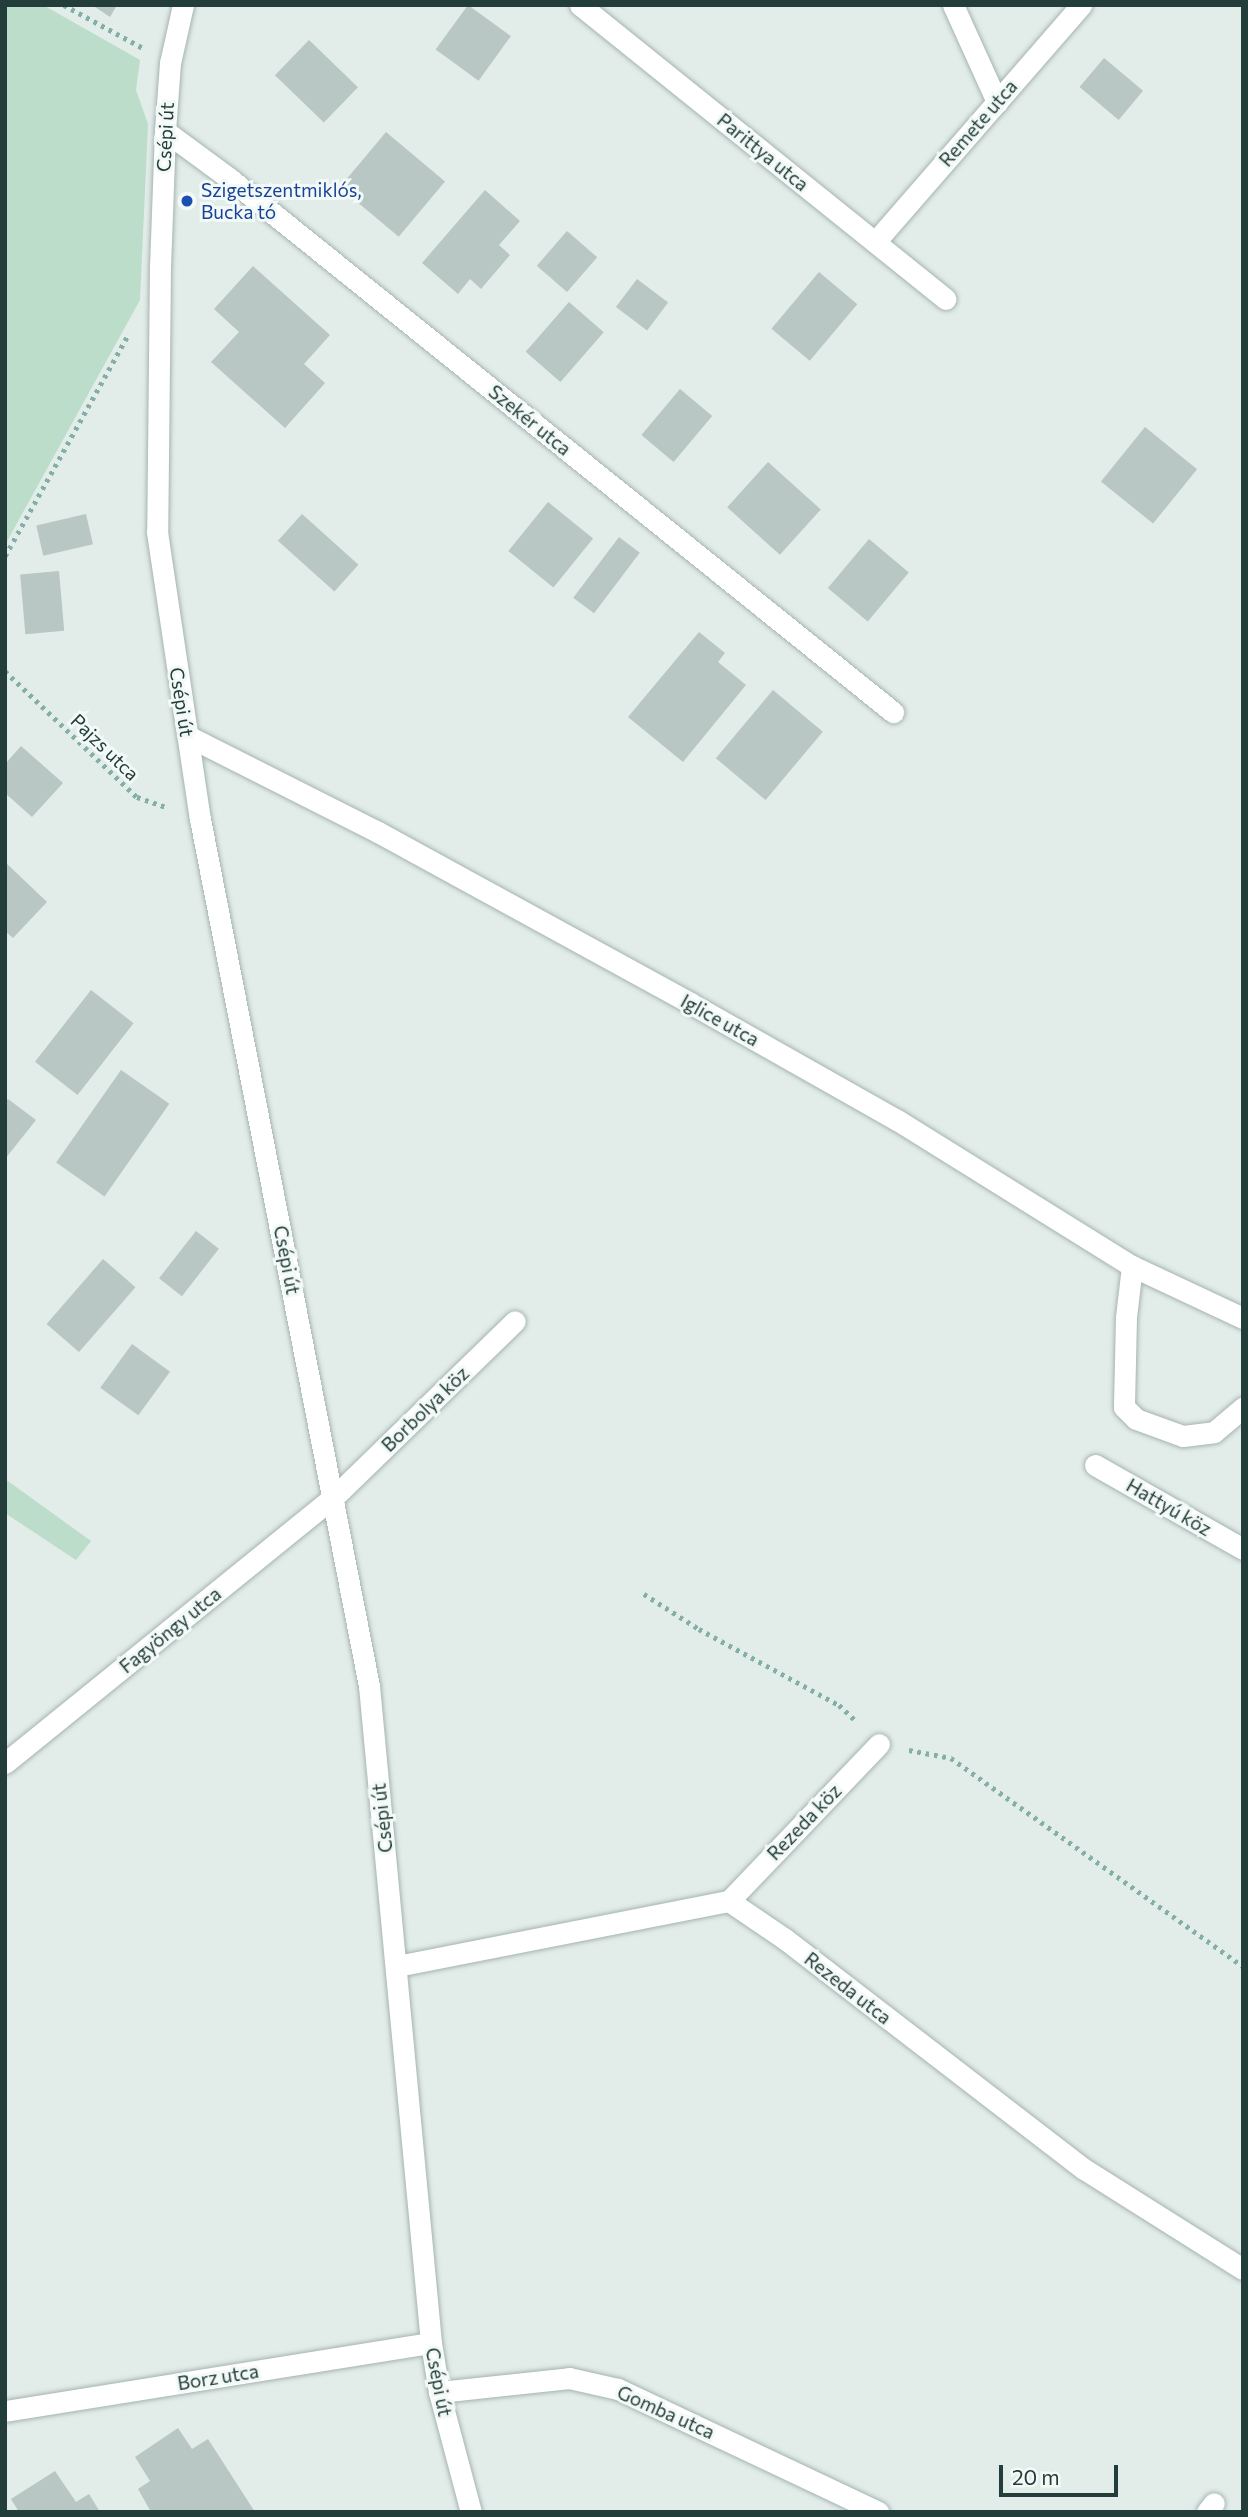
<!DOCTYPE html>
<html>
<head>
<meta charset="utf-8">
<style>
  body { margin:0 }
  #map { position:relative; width:1248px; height:2517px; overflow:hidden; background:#e2ece9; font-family:Commissioner,sans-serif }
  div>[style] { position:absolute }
  .green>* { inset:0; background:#bbddc9 }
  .building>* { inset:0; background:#b8c7c3; transform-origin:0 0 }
  .path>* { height:4.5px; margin-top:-2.25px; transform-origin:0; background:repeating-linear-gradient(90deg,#83afa7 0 3.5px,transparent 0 8.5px) }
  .roads { filter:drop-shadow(0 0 2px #a5b4b1) drop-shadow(0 0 2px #a5b4b1) }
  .street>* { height:21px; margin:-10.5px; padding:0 10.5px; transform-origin:10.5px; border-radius:10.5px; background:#fff }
  .secondary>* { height:21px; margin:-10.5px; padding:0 10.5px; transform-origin:10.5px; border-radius:10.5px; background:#fff }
  .dots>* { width:19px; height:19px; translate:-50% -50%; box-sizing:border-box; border:4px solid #f3f9f6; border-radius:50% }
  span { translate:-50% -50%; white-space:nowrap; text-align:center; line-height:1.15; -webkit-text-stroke:6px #f3f9f6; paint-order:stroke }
  .street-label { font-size:19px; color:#223d3a }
  .transit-label { font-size:19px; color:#164399 }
  .left { translate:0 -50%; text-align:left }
  .frame { position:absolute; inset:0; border:7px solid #223d3a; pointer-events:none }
  .scale { position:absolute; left:999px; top:2465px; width:119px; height:32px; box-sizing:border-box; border:4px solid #223d3a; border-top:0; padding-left:9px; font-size:21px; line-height:24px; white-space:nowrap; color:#223d3a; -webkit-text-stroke:5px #f3f9f6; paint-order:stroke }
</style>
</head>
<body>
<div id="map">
  <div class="green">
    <i style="clip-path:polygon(5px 5px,43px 5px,140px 60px,136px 90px,148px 124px,140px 300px,5px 545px)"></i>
    <i style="clip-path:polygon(5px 1479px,91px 1541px,76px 1560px,5px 1513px)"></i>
  </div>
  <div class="building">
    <i style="clip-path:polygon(92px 5px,117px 5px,110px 17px)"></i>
    <i style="left:468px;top:5px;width:53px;height:55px;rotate:36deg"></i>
    <i style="left:309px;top:40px;width:68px;height:49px;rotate:44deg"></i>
    <i style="left:1104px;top:58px;width:51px;height:38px;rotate:40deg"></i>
    <i style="left:386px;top:132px;width:77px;height:72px;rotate:40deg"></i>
    <i style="clip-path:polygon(485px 190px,520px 221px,499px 245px,510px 255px,481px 289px,470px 279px,458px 294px,422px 263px)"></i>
    <i style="left:567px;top:231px;width:40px;height:46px;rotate:41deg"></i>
    <i style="clip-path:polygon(253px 266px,330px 335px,304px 364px,325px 383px,285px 428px,211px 362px,239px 332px,214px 309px)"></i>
    <i style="left:819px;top:272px;width:50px;height:74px;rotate:40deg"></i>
    <i style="left:637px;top:279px;width:39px;height:35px;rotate:37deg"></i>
    <i style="left:569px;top:302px;width:46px;height:66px;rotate:41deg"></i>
    <i style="left:680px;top:389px;width:42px;height:60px;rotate:40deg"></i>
    <i style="left:1145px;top:427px;width:67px;height:70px;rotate:39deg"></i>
    <i style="left:768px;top:462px;width:71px;height:61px;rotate:42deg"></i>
    <i style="left:548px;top:502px;width:58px;height:63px;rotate:39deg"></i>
    <i style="left:86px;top:514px;width:31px;height:51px;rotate:77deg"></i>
    <i style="left:302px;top:514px;width:76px;height:36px;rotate:42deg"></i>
    <i style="left:619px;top:537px;width:26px;height:76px;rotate:37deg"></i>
    <i style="left:869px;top:539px;width:52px;height:64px;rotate:40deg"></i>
    <i style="left:59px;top:571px;width:60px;height:39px;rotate:85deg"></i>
    <i style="clip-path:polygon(699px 632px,725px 653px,718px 662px,746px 685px,683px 762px,628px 717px)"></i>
    <i style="left:773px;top:690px;width:65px;height:89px;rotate:40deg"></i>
    <i style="clip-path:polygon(21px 746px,63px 783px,32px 817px,5px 793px,5px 764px)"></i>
    <i style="clip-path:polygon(5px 862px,47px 902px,13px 938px,5px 931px)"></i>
    <i style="left:91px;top:990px;width:54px;height:91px;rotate:38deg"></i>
    <i style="left:121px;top:1070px;width:59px;height:113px;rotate:35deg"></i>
    <i style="clip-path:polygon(8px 1099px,36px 1120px,5px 1159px,5px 1102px)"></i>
    <i style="left:196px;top:1231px;width:29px;height:60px;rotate:38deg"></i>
    <i style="left:103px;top:1259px;width:43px;height:86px;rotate:41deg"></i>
    <i style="left:132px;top:1344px;width:47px;height:54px;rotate:36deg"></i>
    <i style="clip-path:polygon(178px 2428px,192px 2449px,208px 2439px,255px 2512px,151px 2512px,138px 2489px,150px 2481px,135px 2457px)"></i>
    <i style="clip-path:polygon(55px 2471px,76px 2502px,89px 2494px,100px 2512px,19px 2512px,11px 2499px)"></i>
  </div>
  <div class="path">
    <i style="left:64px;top:5px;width:90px;rotate:28.6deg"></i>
    <i style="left:5px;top:556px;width:251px;rotate:-60.9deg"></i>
    <i style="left:5px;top:671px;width:182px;rotate:43.7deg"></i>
    <i style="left:137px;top:797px;width:31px;rotate:19deg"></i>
    <i style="left:644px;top:1594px;width:65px;rotate:32.5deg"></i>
    <i style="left:699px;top:1629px;width:159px;rotate:28.5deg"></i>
    <i style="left:839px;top:1705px;width:25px;rotate:43deg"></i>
    <i style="left:909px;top:1750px;width:43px;rotate:10.8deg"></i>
    <i style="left:951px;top:1758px;width:359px;rotate:35.5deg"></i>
  </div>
  <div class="roads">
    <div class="street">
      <i style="left:580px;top:5px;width:469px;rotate:38.8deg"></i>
      <i style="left:953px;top:5px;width:107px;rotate:65.6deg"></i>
      <i style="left:165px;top:131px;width:81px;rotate:36.4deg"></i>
      <i style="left:230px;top:179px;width:851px;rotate:38.8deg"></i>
      <i style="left:876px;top:241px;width:313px;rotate:-49deg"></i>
      <i style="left:188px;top:736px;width:213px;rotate:26.8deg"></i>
      <i style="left:378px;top:832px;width:356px;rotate:28.7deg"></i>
      <i style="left:690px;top:1003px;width:238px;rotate:29.5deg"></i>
      <i style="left:897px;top:1120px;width:277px;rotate:31.9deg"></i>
      <i style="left:1132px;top:1266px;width:123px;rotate:25.1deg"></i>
      <i style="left:1132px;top:1266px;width:51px;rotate:96.7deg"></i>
      <i style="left:1126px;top:1317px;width:90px;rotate:91.3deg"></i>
      <i style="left:1124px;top:1407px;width:17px;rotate:45deg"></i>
      <i style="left:1136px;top:1419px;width:50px;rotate:19.9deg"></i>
      <i style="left:1183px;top:1436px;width:31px;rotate:-7deg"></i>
      <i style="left:1214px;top:1432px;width:38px;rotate:-40deg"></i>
      <i style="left:1095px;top:1465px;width:170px;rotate:29.6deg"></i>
      <i style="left:5px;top:1763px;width:423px;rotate:-39deg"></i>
      <i style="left:334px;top:1497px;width:252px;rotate:-44.2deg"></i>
      <i style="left:729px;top:1901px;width:217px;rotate:-46.3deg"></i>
      <i style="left:397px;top:1966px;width:338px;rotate:-11.1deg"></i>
      <i style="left:729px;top:1901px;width:68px;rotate:34.2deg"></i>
      <i style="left:785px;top:1939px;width:377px;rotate:37.6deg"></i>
      <i style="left:1084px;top:2169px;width:188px;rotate:32.2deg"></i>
      <i style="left:439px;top:2392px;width:131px;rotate:-6.1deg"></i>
      <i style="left:569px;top:2378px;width:50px;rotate:12.7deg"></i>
      <i style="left:618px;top:2389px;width:288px;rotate:25.3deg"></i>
      <i style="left:5px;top:2411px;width:431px;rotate:-9.1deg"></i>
      <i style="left:1207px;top:2512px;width:11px;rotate:-52deg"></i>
    </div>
    <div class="secondary">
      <i style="left:183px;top:5px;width:59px;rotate:102.6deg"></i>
      <i style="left:170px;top:63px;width:68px;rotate:94.2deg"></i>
      <i style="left:165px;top:131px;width:135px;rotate:92.1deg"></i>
      <i style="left:160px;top:266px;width:266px;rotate:90.6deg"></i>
      <i style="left:157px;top:532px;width:290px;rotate:81.5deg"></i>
      <i style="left:200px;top:819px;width:883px;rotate:78.97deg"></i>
      <i style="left:369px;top:1686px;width:660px;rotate:84.61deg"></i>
      <i style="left:431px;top:2343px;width:50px;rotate:80.7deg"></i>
      <i style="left:439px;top:2392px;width:124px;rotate:75.1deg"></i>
    </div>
  </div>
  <div class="dots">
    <i style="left:187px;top:201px;background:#1a4fb4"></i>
  </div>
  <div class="street-label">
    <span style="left:978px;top:123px;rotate:-49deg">Remete utca</span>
    <span style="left:165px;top:137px;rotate:-87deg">Csépi út</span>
    <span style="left:763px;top:152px;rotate:39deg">Parittya utca</span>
    <span style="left:530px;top:420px;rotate:39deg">Szekér utca</span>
    <span style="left:182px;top:702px;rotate:81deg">Csépi út</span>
    <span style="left:105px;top:747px;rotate:44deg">Pajzs utca</span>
    <span style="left:720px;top:1020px;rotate:29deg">Iglice utca</span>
    <span style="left:287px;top:1260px;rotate:79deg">Csépi út</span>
    <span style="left:425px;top:1409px;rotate:-44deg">Borbolya köz</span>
    <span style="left:1169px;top:1507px;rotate:30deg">Hattyú köz</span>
    <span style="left:170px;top:1630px;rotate:-39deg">Fagyöngy utca</span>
    <span style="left:382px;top:1818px;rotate:-96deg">Csépi út</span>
    <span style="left:804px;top:1822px;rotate:-46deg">Rezeda köz</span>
    <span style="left:848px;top:1988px;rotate:38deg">Rezeda utca</span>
    <span style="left:218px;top:2377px;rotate:-9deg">Borz utca</span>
    <span style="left:439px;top:2382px;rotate:79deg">Csépi út</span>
    <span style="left:666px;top:2412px;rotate:24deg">Gomba utca</span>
  </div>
  <div class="transit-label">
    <span class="left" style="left:201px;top:201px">Szigetszentmiklós,<br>Bucka tó</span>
  </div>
  <div class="frame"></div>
  <div class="scale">20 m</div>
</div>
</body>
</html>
